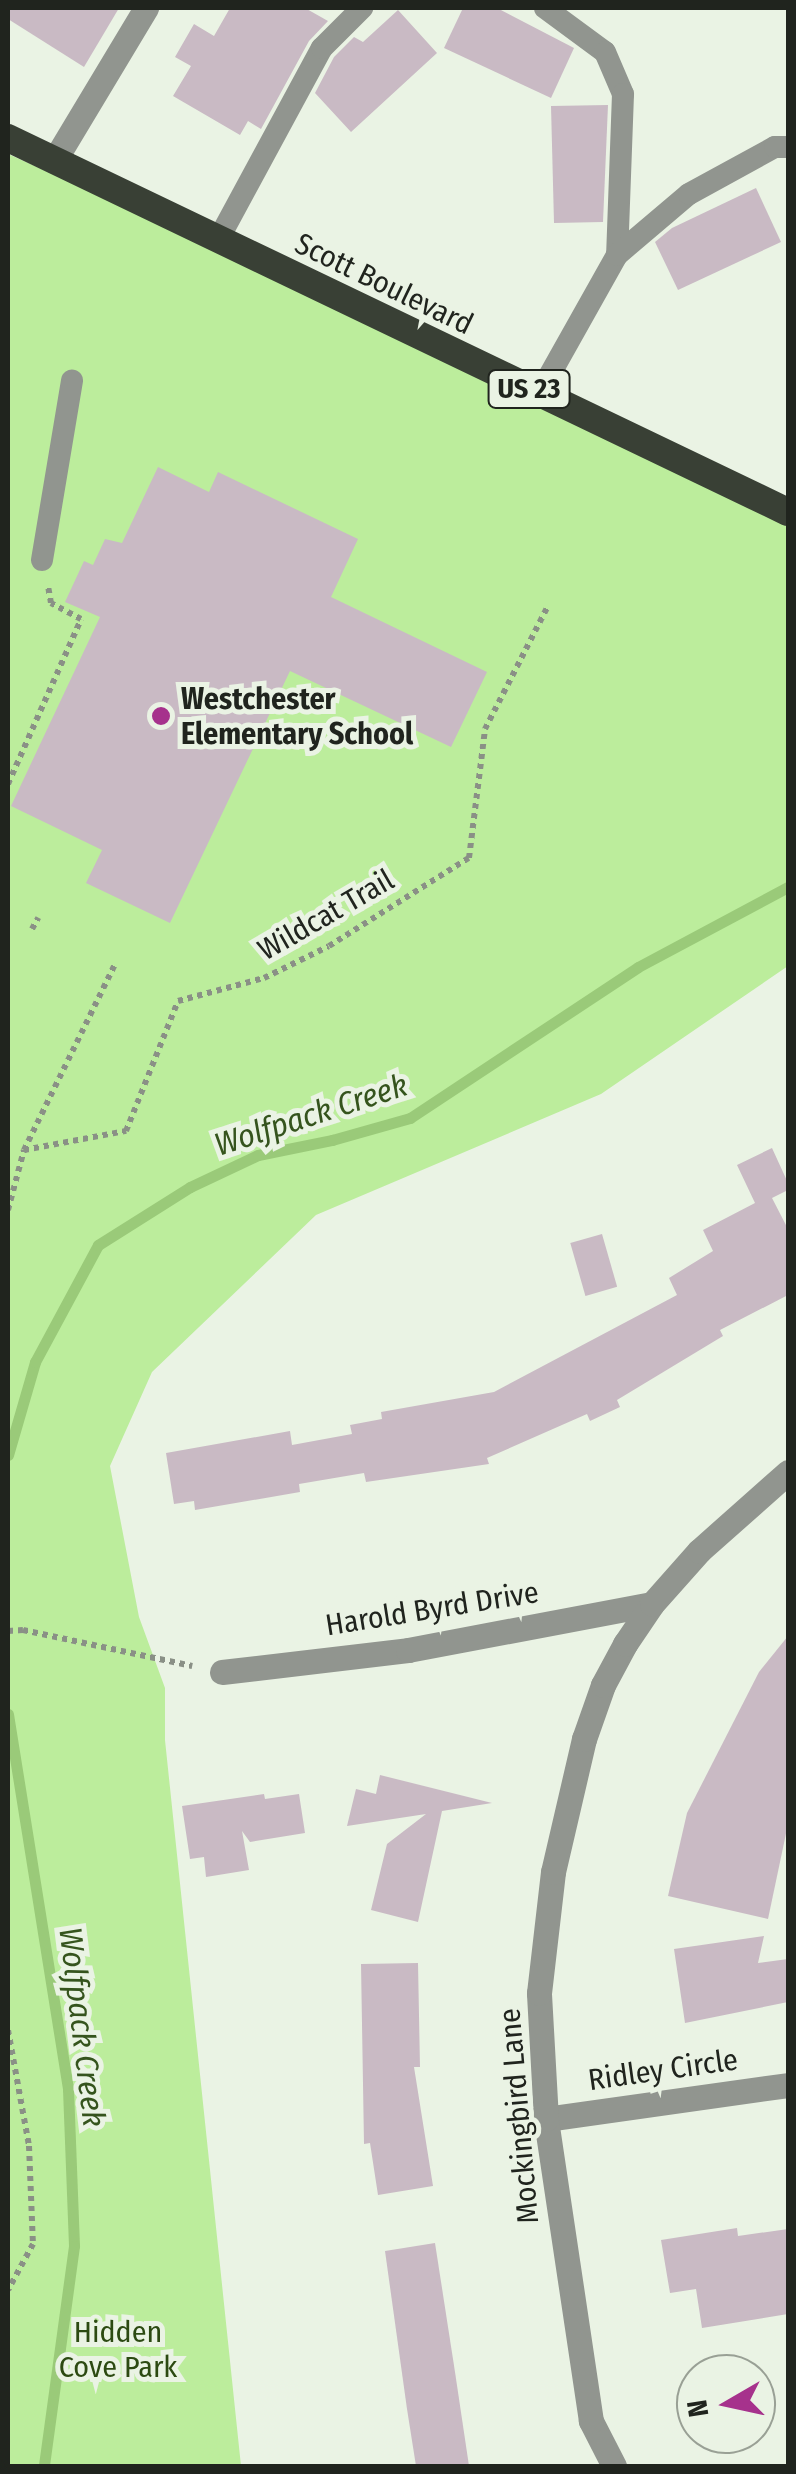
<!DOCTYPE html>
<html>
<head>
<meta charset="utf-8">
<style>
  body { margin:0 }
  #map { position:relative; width:796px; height:2474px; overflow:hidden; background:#eaf3e4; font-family:"Fira Sans Condensed",sans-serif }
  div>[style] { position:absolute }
  .green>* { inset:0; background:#bced9c }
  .stream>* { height:11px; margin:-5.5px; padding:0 5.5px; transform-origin:5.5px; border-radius:5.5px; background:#9aca79 }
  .building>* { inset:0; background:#c9bac4; transform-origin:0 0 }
  .path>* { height:6px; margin-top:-3px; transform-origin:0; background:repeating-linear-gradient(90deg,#8a9086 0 5px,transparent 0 10px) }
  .service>* { height:22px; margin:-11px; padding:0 11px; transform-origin:11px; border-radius:11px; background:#91958f }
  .minor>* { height:25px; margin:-12.5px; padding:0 12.5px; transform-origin:12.5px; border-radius:12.5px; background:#91958f }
  .trunk>* { height:28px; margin:-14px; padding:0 14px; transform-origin:14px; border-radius:14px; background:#394035 }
  .dots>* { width:28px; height:28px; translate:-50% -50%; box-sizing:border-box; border:5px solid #eaf3e4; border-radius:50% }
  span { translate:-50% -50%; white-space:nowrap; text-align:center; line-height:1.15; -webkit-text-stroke:10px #eaf3e4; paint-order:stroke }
  .shield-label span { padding:2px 8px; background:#eaf3e4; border:2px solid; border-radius:8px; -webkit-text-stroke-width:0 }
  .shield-label { font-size:28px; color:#20241e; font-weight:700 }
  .street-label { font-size:30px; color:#20241e }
  .poi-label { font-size:30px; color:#20241e; font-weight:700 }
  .left { translate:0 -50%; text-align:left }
  .park-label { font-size:30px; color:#2c4a12 }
  .water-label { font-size:32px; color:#35541d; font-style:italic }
  .frame { position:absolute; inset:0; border:10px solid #20241e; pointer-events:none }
  .north { position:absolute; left:676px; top:2354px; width:100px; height:100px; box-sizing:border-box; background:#eaf3e4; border:2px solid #99a095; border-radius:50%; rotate:261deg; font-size:28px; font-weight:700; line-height:40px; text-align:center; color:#20241e }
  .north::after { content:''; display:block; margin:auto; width:35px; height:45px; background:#a6328c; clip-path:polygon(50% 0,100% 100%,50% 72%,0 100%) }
</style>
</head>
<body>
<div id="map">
  <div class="green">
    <i style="clip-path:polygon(8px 154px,788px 501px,788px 966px,601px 1094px,316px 1215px,152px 1372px,110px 1466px,139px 1617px,165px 1688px,165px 1740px,241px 2466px,8px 2466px)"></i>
  </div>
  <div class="stream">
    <i style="left:8px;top:1455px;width:97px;rotate:-73.8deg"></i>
    <i style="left:35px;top:1362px;width:133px;rotate:-61.7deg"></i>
    <i style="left:98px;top:1245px;width:109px;rotate:-32.2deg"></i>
    <i style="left:190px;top:1187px;width:75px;rotate:-25.2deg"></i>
    <i style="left:258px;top:1155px;width:76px;rotate:-11.5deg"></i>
    <i style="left:332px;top:1140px;width:81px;rotate:-15.8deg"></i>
    <i style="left:410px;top:1118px;width:273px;rotate:-33.5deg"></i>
    <i style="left:638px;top:967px;width:170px;rotate:-28.1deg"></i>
    <i style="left:8px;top:1714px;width:380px;rotate:80.9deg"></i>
    <i style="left:68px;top:2089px;width:157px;rotate:87.8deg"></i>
    <i style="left:74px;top:2246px;width:222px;rotate:97.8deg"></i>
  </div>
  <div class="building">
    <i style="clip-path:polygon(8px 8px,119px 8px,84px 67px,8px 19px)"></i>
    <i style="clip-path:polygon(230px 8px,305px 8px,328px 21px,309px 41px,261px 129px,248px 121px,240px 135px,173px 96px,191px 66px,175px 57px,194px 24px,214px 36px)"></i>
    <i style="clip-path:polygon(463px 8px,497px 8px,574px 48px,551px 98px,444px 48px)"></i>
    <i style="clip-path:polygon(398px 10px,437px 53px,351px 132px,315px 93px,334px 57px,354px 37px,363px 42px)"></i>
    <i style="clip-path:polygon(608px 105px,603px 222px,554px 223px,551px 106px)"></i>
    <i style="clip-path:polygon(756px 188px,781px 242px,678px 290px,655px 242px,672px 228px)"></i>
    <i style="clip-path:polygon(158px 467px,209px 492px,218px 472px,358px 539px,331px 597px,487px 672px,451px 747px,290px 671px,170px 923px,86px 883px,102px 850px,11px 806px,100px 617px,65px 602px,84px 561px,93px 565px,105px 539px,122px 543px)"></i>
    <i style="clip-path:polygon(772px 1148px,788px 1183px,788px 1190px,772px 1198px,788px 1229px,788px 1295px,720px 1330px,723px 1336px,617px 1400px,620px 1407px,590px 1421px,587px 1414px,487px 1458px,489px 1464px,366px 1482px,364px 1473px,299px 1484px,300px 1492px,195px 1510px,194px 1501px,174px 1504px,166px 1453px,290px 1431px,292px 1445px,352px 1434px,350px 1425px,382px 1419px,381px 1412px,494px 1392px,677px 1295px,669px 1278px,713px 1251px,703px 1230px,755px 1203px,737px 1165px)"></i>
    <i style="left:602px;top:1234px;width:55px;height:33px;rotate:74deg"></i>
    <i style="clip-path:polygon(788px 1636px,788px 1824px,768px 1919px,668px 1896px,687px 1813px,759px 1672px)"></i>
    <i style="clip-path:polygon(380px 1775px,492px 1803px,442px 1811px,418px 1922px,371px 1910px,387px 1844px,426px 1814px,347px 1826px,356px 1789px,376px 1794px)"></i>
    <i style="clip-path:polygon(264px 1794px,265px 1799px,299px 1794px,305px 1833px,250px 1842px,242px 1831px,249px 1870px,206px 1877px,204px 1857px,190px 1859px,182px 1806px)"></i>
    <i style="clip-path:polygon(764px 1936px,758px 1963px,788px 1959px,788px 2002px,685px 2023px,674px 1949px)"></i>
    <i style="clip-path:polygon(418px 1963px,420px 2067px,414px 2067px,433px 2186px,378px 2195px,370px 2143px,364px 2144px,361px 1964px)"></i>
    <i style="clip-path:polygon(737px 2228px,738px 2236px,788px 2229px,788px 2314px,702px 2328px,696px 2289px,670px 2293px,661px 2240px)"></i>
    <i style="clip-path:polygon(435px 2243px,455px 2372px,469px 2466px,416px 2466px,407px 2409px,385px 2251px)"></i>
  </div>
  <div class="path">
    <i style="left:8px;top:784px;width:180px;rotate:-66.1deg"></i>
    <i style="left:81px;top:619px;width:34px;rotate:-152deg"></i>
    <i style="left:51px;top:603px;width:17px;rotate:-100deg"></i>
    <i style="left:32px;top:929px;width:13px;rotate:-61deg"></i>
    <i style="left:24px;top:1150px;width:104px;rotate:-10.6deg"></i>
    <i style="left:126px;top:1131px;width:140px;rotate:-68.2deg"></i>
    <i style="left:178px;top:1001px;width:89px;rotate:-15deg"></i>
    <i style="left:264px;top:978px;width:72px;rotate:-26.2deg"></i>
    <i style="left:329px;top:946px;width:165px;rotate:-32.2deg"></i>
    <i style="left:469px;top:858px;width:130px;rotate:-82.9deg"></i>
    <i style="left:485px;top:729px;width:138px;rotate:-62.9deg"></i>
    <i style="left:8px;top:1210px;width:62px;rotate:-75.1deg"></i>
    <i style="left:24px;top:1150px;width:205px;rotate:-63.9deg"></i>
    <i style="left:8px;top:1631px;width:15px;rotate:-4deg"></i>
    <i style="left:23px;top:1630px;width:173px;rotate:12deg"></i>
    <i style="left:8px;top:2030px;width:118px;rotate:79.7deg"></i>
    <i style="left:29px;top:2146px;width:98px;rotate:87.7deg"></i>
    <i style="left:33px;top:2244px;width:52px;rotate:118.5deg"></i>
  </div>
  <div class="service">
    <i style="left:545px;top:8px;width:74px;rotate:36.3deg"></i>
    <i style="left:605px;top:52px;width:46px;rotate:66.8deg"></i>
    <i style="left:623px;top:94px;width:161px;rotate:92.1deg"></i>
    <i style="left:218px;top:240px;width:218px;rotate:-61.6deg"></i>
    <i style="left:322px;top:48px;width:57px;rotate:-45deg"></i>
    <i style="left:539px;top:394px;width:159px;rotate:-60.7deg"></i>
    <i style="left:617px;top:255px;width:94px;rotate:-40.3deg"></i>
    <i style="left:689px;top:194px;width:98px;rotate:-28.7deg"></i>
    <i style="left:775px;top:147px;width:13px"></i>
    <i style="left:42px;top:560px;width:182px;rotate:-80.5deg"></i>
  </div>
  <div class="minor">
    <i style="left:54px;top:161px;width:179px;rotate:-59deg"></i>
    <i style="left:222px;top:1672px;width:187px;rotate:-6.7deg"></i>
    <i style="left:408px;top:1650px;width:248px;rotate:-10.7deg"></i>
    <i style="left:546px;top:2119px;width:244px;rotate:-8deg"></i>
    <i style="left:614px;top:2466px;width:51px;rotate:-117.1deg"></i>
    <i style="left:591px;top:2421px;width:305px;rotate:-98.5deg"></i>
    <i style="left:546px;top:2119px;width:126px;rotate:-93.2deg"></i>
    <i style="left:539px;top:1993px;width:122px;rotate:-83.4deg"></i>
    <i style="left:553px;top:1872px;width:137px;rotate:-76.9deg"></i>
    <i style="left:584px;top:1739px;width:57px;rotate:-70.6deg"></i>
    <i style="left:603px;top:1685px;width:47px;rotate:-61.8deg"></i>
    <i style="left:625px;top:1644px;width:48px;rotate:-56deg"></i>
    <i style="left:652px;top:1604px;width:71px;rotate:-48.4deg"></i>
    <i style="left:699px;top:1551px;width:119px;rotate:-41.6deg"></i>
  </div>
  <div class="trunk">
    <i style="left:8px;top:138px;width:865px;rotate:25.62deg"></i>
  </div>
  <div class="dots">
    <i style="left:161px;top:716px;background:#a6328c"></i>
  </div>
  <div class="shield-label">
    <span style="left:529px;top:389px">US 23</span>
  </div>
  <div class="street-label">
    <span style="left:384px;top:284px;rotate:26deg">Scott Boulevard</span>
    <span style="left:326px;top:915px;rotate:-30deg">Wildcat Trail</span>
    <span style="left:432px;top:1609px;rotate:-9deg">Harold Byrd Drive</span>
    <span style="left:663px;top:2070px;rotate:-8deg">Ridley Circle</span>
    <span style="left:519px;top:2116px;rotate:-95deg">Mockingbird Lane</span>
  </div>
  <div class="poi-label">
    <span class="left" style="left:181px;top:716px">Westchester<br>Elementary School</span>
  </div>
  <div class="park-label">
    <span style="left:118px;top:2349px">Hidden<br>Cove Park</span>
  </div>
  <div class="water-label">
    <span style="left:311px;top:1115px;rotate:-18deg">Wolfpack Creek</span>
    <span style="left:82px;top:2027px;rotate:83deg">Wolfpack Creek</span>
  </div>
  <div class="frame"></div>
  <div class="north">N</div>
</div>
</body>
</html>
